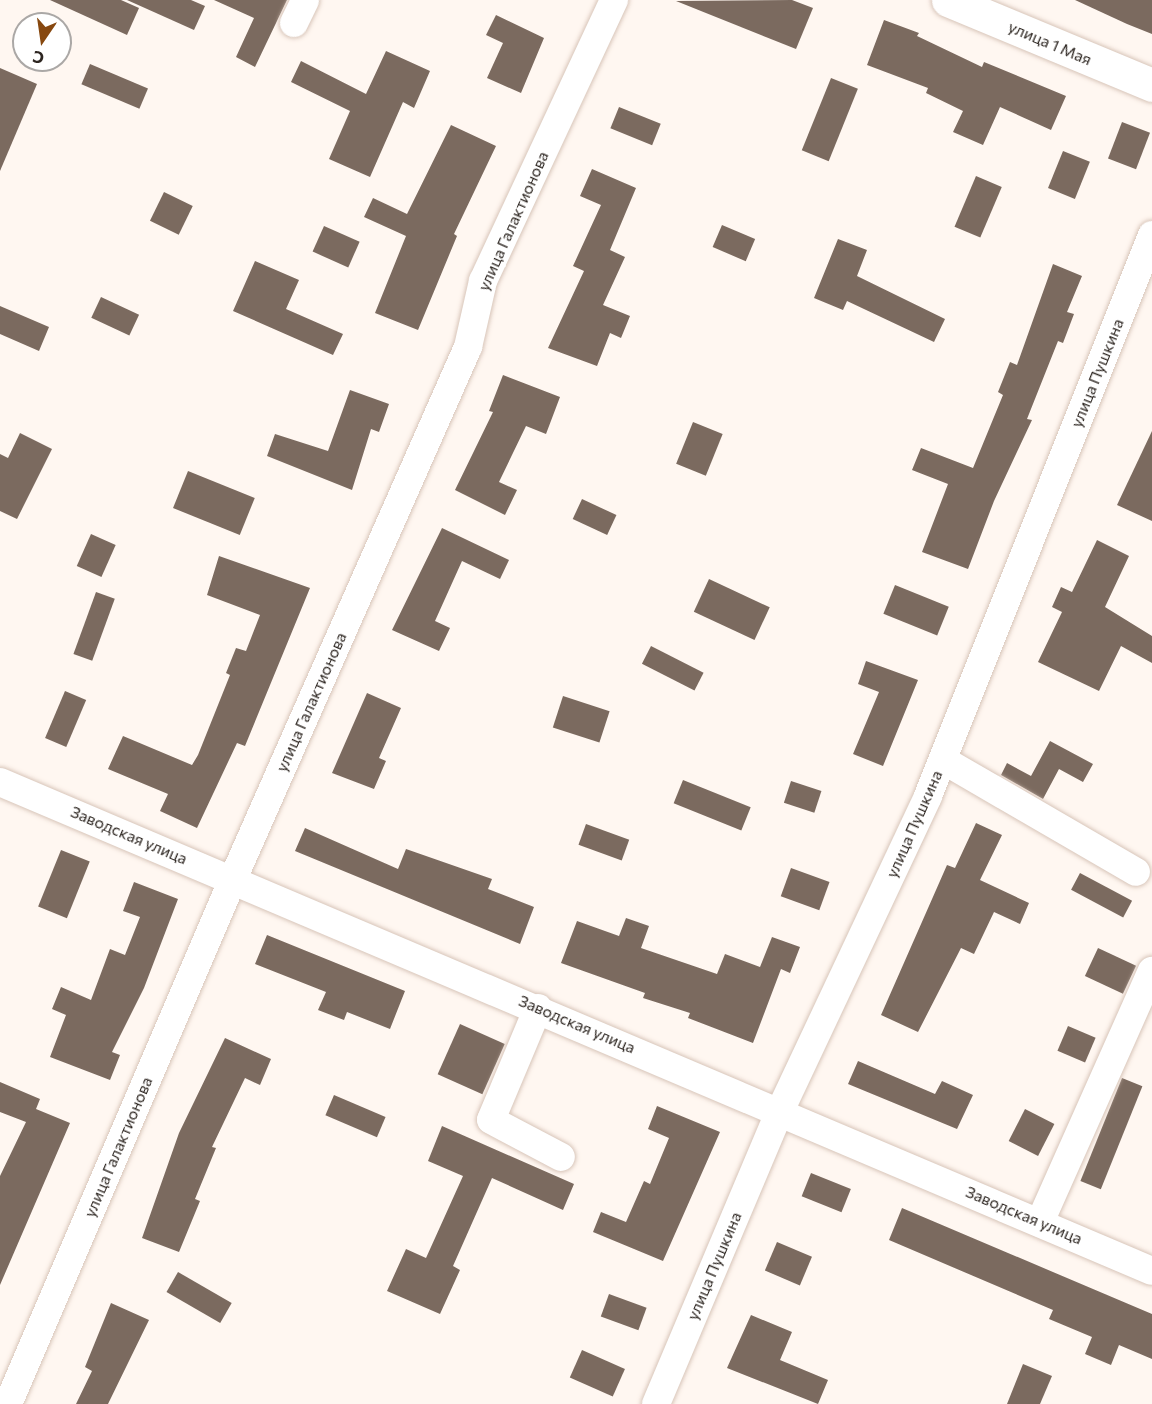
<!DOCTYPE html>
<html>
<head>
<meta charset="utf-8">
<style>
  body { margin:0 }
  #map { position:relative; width:1152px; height:1404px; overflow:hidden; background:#fff7f1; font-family:Commissioner,sans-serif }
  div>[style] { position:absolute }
  .building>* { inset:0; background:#7b6a5f; transform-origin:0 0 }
  .roads { filter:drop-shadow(0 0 2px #d8c5b9) drop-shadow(0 0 2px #d8c5b9) }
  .minor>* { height:28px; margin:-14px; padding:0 14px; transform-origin:14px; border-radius:14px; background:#fff }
  .major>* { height:33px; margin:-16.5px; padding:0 16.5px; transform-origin:16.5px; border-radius:16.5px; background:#fff }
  span { translate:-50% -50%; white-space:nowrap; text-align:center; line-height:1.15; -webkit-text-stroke:6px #fff; paint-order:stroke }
  .street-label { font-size:16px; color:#2d2621 }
  .north { position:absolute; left:12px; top:12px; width:60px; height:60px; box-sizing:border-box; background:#fff; border:2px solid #aba8a6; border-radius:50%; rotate:193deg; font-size:16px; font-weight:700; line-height:24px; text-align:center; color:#2d2621 }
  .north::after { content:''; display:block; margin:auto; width:21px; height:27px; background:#87480f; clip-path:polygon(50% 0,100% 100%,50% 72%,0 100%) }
</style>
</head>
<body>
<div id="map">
  <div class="building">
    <i style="clip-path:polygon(50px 0,121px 0,139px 8px,127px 35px)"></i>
    <i style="clip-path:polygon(127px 0,191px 0,205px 6px,194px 30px)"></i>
    <i style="clip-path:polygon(214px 0,287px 0,255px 67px,236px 57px,254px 18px)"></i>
    <i style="clip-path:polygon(792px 0,813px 8px,796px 49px,676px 1px)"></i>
    <i style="clip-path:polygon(1075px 0,1152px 0,1152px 34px,1127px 24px)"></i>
    <i style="clip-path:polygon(496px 15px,544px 38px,521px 93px,487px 78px,503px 43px,486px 35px)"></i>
    <i style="clip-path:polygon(884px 20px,919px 33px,917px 36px,982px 67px,984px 62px,1066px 96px,1051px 130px,1000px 107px,983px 145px,953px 132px,963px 111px,926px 93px,928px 88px,867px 65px)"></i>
    <i style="clip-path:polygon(386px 51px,430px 71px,414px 108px,403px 102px,370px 177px,329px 159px,350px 111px,291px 82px,301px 61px,366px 94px)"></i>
    <i style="left:90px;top:64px;width:63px;height:22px;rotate:23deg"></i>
    <i style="clip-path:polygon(0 68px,37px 84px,0 171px)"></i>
    <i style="left:831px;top:78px;width:29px;height:78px;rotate:22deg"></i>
    <i style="left:619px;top:107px;width:45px;height:23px;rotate:22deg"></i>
    <i style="left:1122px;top:122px;width:30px;height:39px;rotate:21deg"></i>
    <i style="clip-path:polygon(451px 125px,496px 146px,454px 234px,457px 236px,418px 330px,375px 313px,406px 236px,364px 217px,373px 198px,407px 214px)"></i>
    <i style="left:1063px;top:151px;width:29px;height:40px;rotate:22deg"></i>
    <i style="clip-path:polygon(592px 169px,636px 188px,610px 250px,625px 257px,603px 305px,630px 316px,621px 338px,610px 333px,597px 366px,548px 348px,584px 271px,573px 266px,601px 205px,580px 196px)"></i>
    <i style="left:976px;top:176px;width:28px;height:55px;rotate:23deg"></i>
    <i style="left:164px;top:192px;width:32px;height:32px;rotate:26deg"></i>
    <i style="left:722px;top:225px;width:36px;height:24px;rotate:23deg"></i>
    <i style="left:324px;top:226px;width:39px;height:28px;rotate:24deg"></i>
    <i style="clip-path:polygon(838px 239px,867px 250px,857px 276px,945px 319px,934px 342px,847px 301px,843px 310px,814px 298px)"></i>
    <i style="clip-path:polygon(255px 261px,299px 280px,286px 309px,343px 334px,333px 355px,233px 311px)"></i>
    <i style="clip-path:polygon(1053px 264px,1082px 276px,1067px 312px,1074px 314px,1063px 343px,1058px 341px,1027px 419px,1032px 420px,994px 501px,968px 569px,922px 552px,948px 484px,912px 470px,921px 448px,973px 468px,1003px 395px,998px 392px,1010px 362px,1017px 365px)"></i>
    <i style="left:101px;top:297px;width:42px;height:23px;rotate:25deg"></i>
    <i style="clip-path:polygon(0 306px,49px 327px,39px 351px,0 334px)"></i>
    <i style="clip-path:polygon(503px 375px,560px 397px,546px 434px,526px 426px,499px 482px,517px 490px,505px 515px,455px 490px,493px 412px,489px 411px)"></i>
    <i style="clip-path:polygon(350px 390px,389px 404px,379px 432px,371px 429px,352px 490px,267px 456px,275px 434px,328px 451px)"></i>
    <i style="left:693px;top:422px;width:32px;height:45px;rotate:22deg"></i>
    <i style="clip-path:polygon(1152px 431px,1152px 521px,1117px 505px)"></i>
    <i style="clip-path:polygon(20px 433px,52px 449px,17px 519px,0 511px,0 454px,8px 458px)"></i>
    <i style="left:188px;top:471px;width:72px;height:40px;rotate:22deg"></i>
    <i style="left:582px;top:499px;width:38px;height:22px;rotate:25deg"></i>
    <i style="clip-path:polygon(442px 528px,509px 560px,500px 579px,462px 561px,435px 621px,450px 628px,439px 651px,392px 630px)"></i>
    <i style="left:91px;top:534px;width:27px;height:35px;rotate:24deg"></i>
    <i style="clip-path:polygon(1097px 540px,1129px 556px,1105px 607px,1152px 636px,1152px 663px,1121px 646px,1099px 691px,1038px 662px,1062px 612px,1052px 607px,1061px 587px,1072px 592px)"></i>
    <i style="clip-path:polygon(219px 556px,310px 588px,245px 746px,237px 743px,197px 828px,160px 811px,168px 794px,108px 769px,123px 736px,192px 765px,198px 755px,230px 675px,226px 673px,236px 648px,246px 651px,260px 615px,207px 595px)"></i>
    <i style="left:709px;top:579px;width:67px;height:36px;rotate:25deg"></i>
    <i style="left:895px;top:585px;width:58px;height:31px;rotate:22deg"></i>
    <i style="left:96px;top:592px;width:20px;height:66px;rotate:20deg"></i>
    <i style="left:651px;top:646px;width:59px;height:20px;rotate:27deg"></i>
    <i style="clip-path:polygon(866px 661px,918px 680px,883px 766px,853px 754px,879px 692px,858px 684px)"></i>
    <i style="left:65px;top:691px;width:23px;height:51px;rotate:23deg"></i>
    <i style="clip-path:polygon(367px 693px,401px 708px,379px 758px,386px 761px,374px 789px,332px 773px)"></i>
    <i style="left:563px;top:696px;width:49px;height:33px;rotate:18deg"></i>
    <i style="clip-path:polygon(1050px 741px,1093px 764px,1083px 782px,1059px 769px,1043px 799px,1001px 775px,1007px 763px,1031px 776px)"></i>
    <i style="left:683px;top:780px;width:73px;height:25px;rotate:22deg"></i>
    <i style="left:791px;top:781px;width:32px;height:23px;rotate:18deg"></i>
    <i style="clip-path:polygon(976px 823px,1002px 835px,980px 880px,1029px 903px,1020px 924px,994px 912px,974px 954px,961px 948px,918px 1032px,881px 1015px,947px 865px,955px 868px)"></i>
    <i style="left:586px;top:824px;width:46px;height:22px;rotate:20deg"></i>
    <i style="clip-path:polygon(305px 828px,398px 869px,406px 849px,492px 879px,488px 889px,534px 907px,520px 944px,295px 851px)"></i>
    <i style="left:61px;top:850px;width:31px;height:61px;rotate:22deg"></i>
    <i style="left:791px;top:868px;width:41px;height:30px;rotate:20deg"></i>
    <i style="left:1080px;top:873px;width:59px;height:19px;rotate:28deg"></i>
    <i style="clip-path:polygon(134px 882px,178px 899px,144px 988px,112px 1052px,120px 1055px,110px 1080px,50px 1057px,66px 1015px,52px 1009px,61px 987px,91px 1000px,110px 949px,125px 955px,140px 917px,123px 911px)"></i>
    <i style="clip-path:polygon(626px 918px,649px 926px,641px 948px,717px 974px,725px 954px,760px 967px,772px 937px,800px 947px,790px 973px,781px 969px,753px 1043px,688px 1018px,690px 1013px,643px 998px,645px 993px,561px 963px,577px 921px,619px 936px)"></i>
    <i style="clip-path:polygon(267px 935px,405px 991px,390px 1029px,347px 1012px,344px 1020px,318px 1010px,326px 992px,255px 964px)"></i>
    <i style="left:1098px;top:948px;width:42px;height:31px;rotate:25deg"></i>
    <i style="left:460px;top:1024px;width:49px;height:55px;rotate:24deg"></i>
    <i style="left:1068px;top:1026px;width:30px;height:27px;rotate:23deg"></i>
    <i style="clip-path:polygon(225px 1038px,271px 1059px,260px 1085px,245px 1078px,212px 1147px,216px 1148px,195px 1199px,200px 1201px,179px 1252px,142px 1238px,179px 1133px)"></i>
    <i style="clip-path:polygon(858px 1061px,935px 1094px,942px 1081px,973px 1095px,957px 1129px,848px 1084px)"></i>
    <i style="left:1122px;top:1078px;width:22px;height:111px;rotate:22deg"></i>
    <i style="clip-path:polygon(0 1082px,40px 1099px,36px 1109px,70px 1123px,0 1285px,0 1176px,26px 1122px,0 1112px)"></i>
    <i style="left:334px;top:1095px;width:56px;height:22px;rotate:23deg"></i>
    <i style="clip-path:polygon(657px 1106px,720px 1132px,663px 1261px,593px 1232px,601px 1212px,626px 1222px,644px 1181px,650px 1184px,669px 1138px,648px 1129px)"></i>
    <i style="left:1025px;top:1109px;width:33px;height:36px;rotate:27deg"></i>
    <i style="clip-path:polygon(442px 1126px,574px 1184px,563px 1210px,492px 1178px,453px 1266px,460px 1270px,440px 1314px,387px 1291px,406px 1249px,426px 1258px,463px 1176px,428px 1161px)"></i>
    <i style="left:811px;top:1173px;width:43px;height:25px;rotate:22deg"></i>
    <i style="clip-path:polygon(902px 1208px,1152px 1314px,1152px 1359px,1119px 1345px,1111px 1365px,1085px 1354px,1092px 1337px,1049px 1319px,1053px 1310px,889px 1240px)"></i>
    <i style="left:777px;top:1242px;width:38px;height:31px;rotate:23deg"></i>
    <i style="left:178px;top:1272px;width:62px;height:23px;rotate:30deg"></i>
    <i style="left:609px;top:1294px;width:40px;height:24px;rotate:20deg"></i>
    <i style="clip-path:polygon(111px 1303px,149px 1320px,108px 1404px,76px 1404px,92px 1371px,85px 1367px)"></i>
    <i style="clip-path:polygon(751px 1315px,792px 1332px,780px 1360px,828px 1380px,818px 1404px,727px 1368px)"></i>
    <i style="left:582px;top:1350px;width:47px;height:30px;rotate:24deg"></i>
    <i style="clip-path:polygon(1023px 1364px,1052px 1376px,1040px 1404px,1007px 1404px)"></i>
  </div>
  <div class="roads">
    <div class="minor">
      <i style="left:294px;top:23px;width:25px;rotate:-64deg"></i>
      <i style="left:943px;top:760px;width:223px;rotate:30.1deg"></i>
      <i style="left:0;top:782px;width:1251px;rotate:23deg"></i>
      <i style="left:538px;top:1008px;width:121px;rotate:112.8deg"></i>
      <i style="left:491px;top:1120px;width:79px;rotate:27.9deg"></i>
      <i style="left:1040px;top:1222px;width:275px;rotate:-66deg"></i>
      <i style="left:8px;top:1404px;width:571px;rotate:-66.8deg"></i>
      <i style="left:233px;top:879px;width:582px;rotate:-66.17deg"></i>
      <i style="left:468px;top:347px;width:68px;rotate:-77.2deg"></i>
      <i style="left:483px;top:281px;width:310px;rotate:-65deg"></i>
      <i style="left:656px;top:1404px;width:318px;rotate:-67.1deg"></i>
      <i style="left:780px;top:1111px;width:348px;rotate:-64.8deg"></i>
      <i style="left:928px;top:796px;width:604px;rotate:-68.23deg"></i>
    </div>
    <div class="major">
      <i style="left:948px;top:0;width:221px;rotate:22.6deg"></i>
    </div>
  </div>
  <div class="street-label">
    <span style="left:1050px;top:43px;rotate:23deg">улица 1 Мая</span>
    <span style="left:513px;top:221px;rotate:-66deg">улица Галактионова</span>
    <span style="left:1097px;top:373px;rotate:-68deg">улица Пушкина</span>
    <span style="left:311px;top:702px;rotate:-66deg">улица Галактионова</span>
    <span style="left:914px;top:824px;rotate:-66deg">улица Пушкина</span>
    <span style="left:129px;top:835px;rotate:23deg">Заводская улица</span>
    <span style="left:577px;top:1024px;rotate:23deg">Заводская улица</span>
    <span style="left:118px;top:1147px;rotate:-67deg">улица Галактионова</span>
    <span style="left:1024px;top:1215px;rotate:23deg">Заводская улица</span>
    <span style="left:714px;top:1266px;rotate:-67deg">улица Пушкина</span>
  </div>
  <div class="north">С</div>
</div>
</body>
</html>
